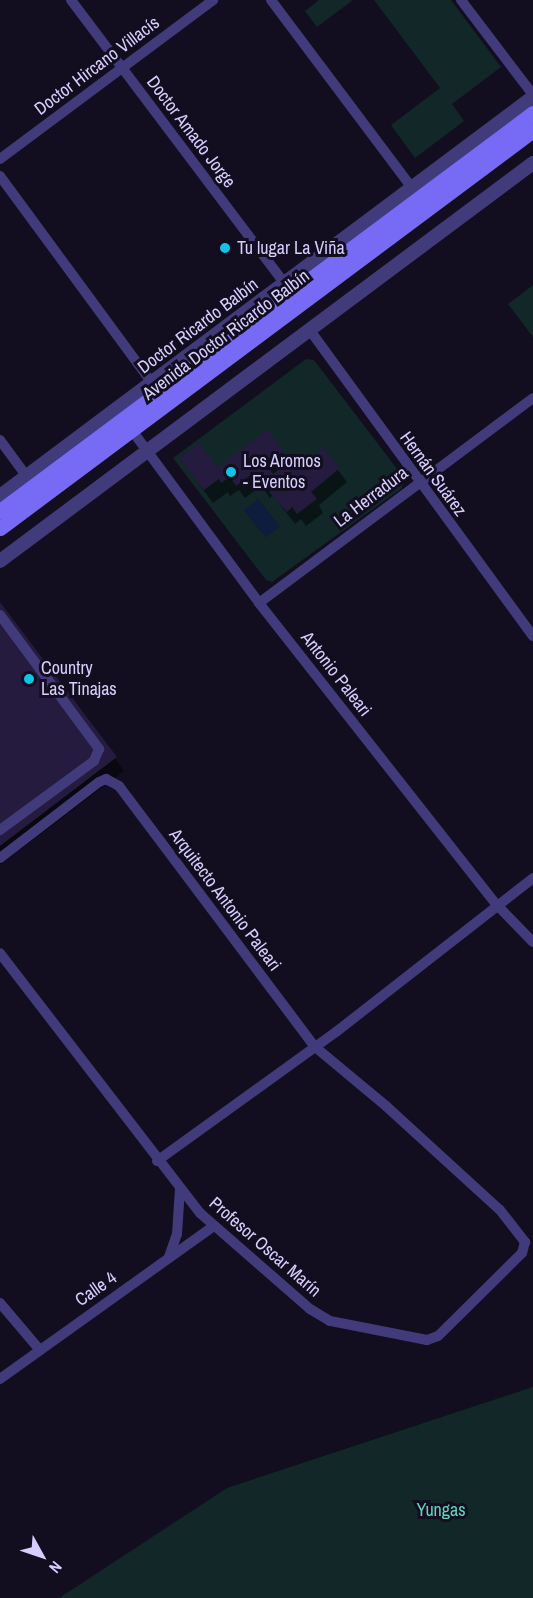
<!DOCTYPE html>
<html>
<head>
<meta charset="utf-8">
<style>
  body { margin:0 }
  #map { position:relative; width:533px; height:1598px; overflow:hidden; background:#120e1f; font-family:"Archivo Narrow",sans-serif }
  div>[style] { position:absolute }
  .green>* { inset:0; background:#112728 }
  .water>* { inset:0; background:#0e1c3d; transform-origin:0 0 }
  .shadow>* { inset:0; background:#0007 }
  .building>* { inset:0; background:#241b3e }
  .minor>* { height:10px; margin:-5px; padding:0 5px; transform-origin:5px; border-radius:5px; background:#423b7b }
  .tertiary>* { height:14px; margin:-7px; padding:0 7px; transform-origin:7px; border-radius:7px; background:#423b7b }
  .secondary>* { height:15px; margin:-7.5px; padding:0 7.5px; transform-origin:7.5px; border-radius:7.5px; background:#776bf6 }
  .dots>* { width:16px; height:16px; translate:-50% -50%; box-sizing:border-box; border:3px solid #120e1f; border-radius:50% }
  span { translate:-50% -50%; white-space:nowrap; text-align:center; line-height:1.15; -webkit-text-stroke:6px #120e1f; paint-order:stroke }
  .street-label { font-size:18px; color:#d6cefc }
  .poi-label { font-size:18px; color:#d6cefc }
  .left { translate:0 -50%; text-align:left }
  .park-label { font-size:18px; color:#5fd7c1 }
  .north { position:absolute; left:12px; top:1526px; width:60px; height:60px; -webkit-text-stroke:4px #120e1f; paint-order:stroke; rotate:130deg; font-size:16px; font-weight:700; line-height:24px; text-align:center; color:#d6cefc }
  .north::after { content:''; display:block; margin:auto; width:21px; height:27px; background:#d6cefc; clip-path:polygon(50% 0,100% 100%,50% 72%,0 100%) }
</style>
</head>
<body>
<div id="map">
  <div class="green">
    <i style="clip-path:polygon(319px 0,353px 0,317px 27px,305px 11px)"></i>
    <i style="clip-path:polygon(374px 0,451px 0,501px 67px,452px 104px,464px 121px,415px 158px,391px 125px,440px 88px)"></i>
    <i style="clip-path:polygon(533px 285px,533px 337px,508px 304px)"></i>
    <i style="clip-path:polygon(306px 359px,314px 360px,404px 478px,402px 488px,272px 582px,266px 580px,173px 458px)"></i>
    <i style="clip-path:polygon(533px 1387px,533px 1598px,59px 1598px,227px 1488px)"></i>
  </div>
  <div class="water">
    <i style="left:258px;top:499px;width:35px;height:18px;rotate:51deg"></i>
  </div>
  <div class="shadow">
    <i style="clip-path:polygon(323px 450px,347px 482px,319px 505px,323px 513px,306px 526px,301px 519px,295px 524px,273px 495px,270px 498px,261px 486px,245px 498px,239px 490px,230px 496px,228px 492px,213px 503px,181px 459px,218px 470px,282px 452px,295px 473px)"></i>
    <i style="clip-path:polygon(0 604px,124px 771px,0 865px)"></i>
  </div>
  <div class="building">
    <i style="clip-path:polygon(268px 429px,284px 451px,266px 464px,273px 474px,289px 461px,296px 470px,323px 448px,340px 468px,311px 492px,317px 499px,297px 514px,292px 507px,287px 512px,269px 492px,277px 486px,271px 478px,261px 485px,252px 474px,236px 486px,230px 477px,221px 483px,219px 479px,204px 490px,179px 458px,199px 443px,218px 468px)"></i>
    <i style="clip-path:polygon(0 602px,117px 757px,0 846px)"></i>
  </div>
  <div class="minor">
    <i style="left:71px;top:0;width:354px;rotate:53deg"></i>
    <i style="left:271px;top:0;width:235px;rotate:53.1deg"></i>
    <i style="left:461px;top:0;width:119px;rotate:52.8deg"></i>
    <i style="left:0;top:159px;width:266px;rotate:-36.7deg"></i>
    <i style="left:0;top:176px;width:257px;rotate:53.7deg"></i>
    <i style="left:309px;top:329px;width:380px;rotate:53.9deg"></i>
    <i style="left:128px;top:425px;width:221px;rotate:53.6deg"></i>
    <i style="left:259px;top:603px;width:383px;rotate:51.8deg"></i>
    <i style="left:496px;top:904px;width:53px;rotate:45.8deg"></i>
    <i style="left:0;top:440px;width:51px;rotate:53.8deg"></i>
    <i style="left:259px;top:603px;width:342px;rotate:-36.8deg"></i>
    <i style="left:0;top:615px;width:167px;rotate:53.5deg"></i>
    <i style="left:99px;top:749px;width:13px;rotate:113deg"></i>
    <i style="left:94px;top:761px;width:117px;rotate:143.7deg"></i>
    <i style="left:0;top:858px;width:125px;rotate:-37.5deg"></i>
    <i style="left:99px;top:782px;width:8px;rotate:-23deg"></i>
    <i style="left:106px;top:779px;width:15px;rotate:28deg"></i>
    <i style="left:119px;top:786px;width:325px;rotate:53.1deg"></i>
    <i style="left:314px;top:1046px;width:94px;rotate:39.8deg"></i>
    <i style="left:386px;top:1106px;width:154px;rotate:42.4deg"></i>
    <i style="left:500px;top:1210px;width:41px;rotate:52deg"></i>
    <i style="left:525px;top:1242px;width:11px;rotate:105deg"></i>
    <i style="left:522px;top:1253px;width:118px;rotate:135.3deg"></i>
    <i style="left:438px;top:1336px;width:12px;rotate:160deg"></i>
    <i style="left:427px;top:1340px;width:99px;rotate:-168.9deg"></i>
    <i style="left:330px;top:1321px;width:23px;rotate:-149deg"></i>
    <i style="left:310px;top:1309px;width:146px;rotate:-138.9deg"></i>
    <i style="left:200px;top:1213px;width:328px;rotate:-127.6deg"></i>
    <i style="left:157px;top:1161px;width:221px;rotate:-35.8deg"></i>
    <i style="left:336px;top:1032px;width:250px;rotate:-38deg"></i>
    <i style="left:169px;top:1257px;width:24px;rotate:-71deg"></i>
    <i style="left:177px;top:1234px;width:45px;rotate:-86.2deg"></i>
    <i style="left:0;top:1303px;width:60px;rotate:49.7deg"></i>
    <i style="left:0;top:1379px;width:261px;rotate:-35.6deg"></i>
  </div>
  <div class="tertiary">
    <i style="left:0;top:496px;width:666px;rotate:-36.82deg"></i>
    <i style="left:0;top:561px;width:665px;rotate:-36.75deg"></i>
  </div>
  <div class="secondary">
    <i style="left:0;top:511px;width:665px;rotate:-36.75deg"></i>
    <i style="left:0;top:528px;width:665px;rotate:-36.75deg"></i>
  </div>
  <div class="dots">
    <i style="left:225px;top:248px;background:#0ec5e8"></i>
    <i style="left:231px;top:472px;background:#0ec5e8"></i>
    <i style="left:29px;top:679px;background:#0ec5e8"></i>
  </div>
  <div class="street-label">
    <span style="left:97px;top:66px;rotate:-37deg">Doctor Hircano Villacís</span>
    <span style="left:191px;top:132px;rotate:53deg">Doctor Amado Jorge</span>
    <span style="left:198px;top:326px;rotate:-37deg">Doctor Ricardo Balbín</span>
    <span style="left:226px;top:335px;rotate:-37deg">Avenida Doctor Ricardo Balbín</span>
    <span style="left:433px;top:474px;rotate:54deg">Hernán Suárez</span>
    <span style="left:371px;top:497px;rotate:-37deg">La Herradura</span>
    <span style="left:336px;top:674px;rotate:52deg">Antonio Paleari</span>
    <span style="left:225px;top:900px;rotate:53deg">Arquitecto Antonio Paleari</span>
    <span style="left:265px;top:1247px;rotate:41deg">Profesor Oscar Marín</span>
    <span style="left:96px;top:1289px;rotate:-35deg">Calle 4</span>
  </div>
  <div class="poi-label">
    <span class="left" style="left:237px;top:248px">Tu lugar La Viña</span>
    <span class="left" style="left:243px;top:472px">Los Aromos<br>- Eventos</span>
    <span class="left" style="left:41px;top:679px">Country<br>Las Tinajas</span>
  </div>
  <div class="park-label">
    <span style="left:441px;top:1510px">Yungas</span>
  </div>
  <div class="north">N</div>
</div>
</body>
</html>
